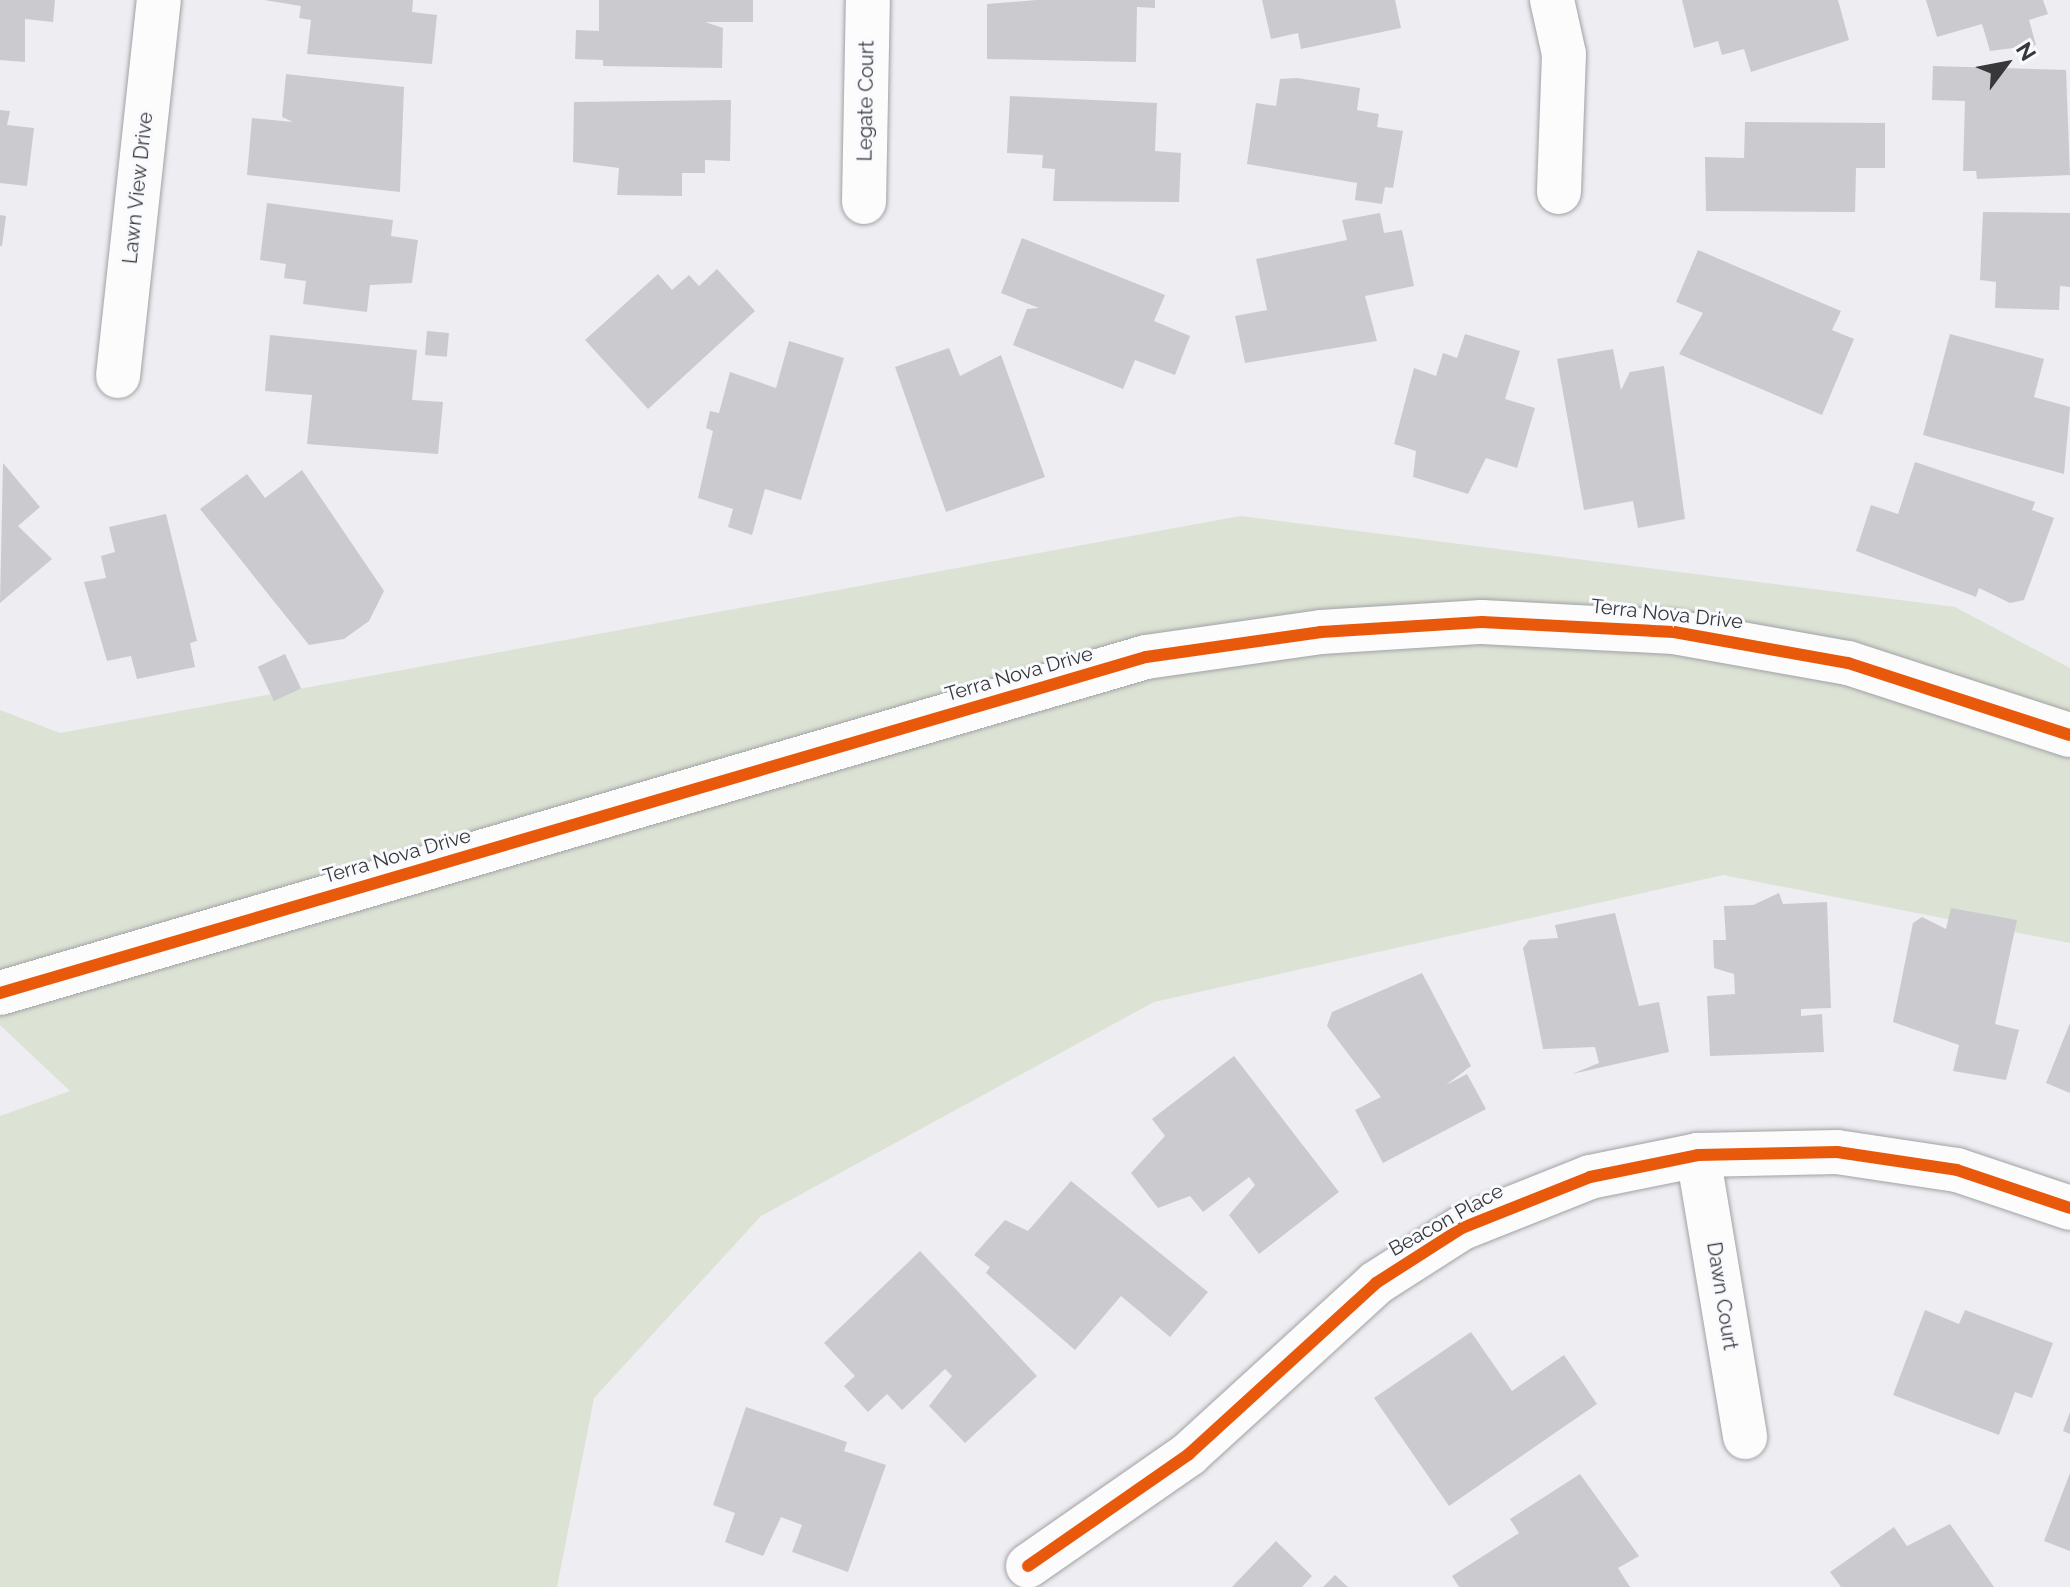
<!DOCTYPE html>
<html>
<head>
<meta charset="utf-8">
<style>
  body { margin:0 }
  #map { position:relative; width:2070px; height:1587px; overflow:hidden; background:#ededf2; font-family:Raleway,sans-serif }
  div>[style] { position:absolute }
  .green>* { inset:0; background:#dce3d4 }
  .building>* { inset:0; background:#cbcbcf; transform-origin:0 0 }
  .roads { filter:drop-shadow(0 0 2px #a2a2a5) drop-shadow(0 0 2px #a2a2a5) }
  .street>* { height:44px; margin:-22px; padding:0 22px; transform-origin:22px; border-radius:22px; background:#fcfcfd }
  .secondary>* { height:44px; margin:-22px; padding:0 22px; transform-origin:22px; border-radius:22px; background:#fcfcfd }
  .cycleway>* { height:12px; margin:-6px; padding:0 6px; transform-origin:6px; border-radius:6px; background:#e8590c }
  span { translate:-50% -50%; white-space:nowrap; text-align:center; line-height:1.15; -webkit-text-stroke:6px #f9fafe; paint-order:stroke }
  .street-label { font-size:20px; color:#38383b }
  .north { position:absolute; left:1966px; top:24px; width:80px; height:80px; -webkit-text-stroke:6px #f9fafe; paint-order:stroke; rotate:58deg; font-size:22px; font-weight:700; line-height:32px; text-align:center; color:#38383b }
  .north::after { content:''; display:block; margin:auto; width:28px; height:36px; background:#38383b; clip-path:polygon(50% 0,100% 100%,50% 72%,0 100%) }
</style>
</head>
<body>
<div id="map">
  <div class="green">
    <i style="clip-path:polygon(1240px 516px,1955px 607px,2070px 668px,2070px 943px,1723px 875px,1154px 1002px,761px 1216px,594px 1398px,557px 1587px,0 1587px,0 1116px,70px 1091px,0 1025px,0 710px,60px 733px)"></i>
  </div>
  <div class="building">
    <i style="clip-path:polygon(0 0,55px 0,53px 22px,25px 19px,25px 62px,0 60px)"></i>
    <i style="clip-path:polygon(264px 0,413px 0,412px 12px,437px 15px,432px 64px,307px 54px,311px 20px,299px 18px,301px 6px)"></i>
    <i style="clip-path:polygon(599px 0,753px 0,753px 22px,705px 22px,723px 28px,722px 68px,603px 66px,603px 60px,575px 59px,576px 30px,599px 31px)"></i>
    <i style="clip-path:polygon(1036px 0,1155px 0,1155px 8px,1137px 7px,1136px 62px,987px 59px,987px 4px)"></i>
    <i style="clip-path:polygon(1262px 0,1395px 0,1401px 28px,1301px 49px,1298px 33px,1271px 39px)"></i>
    <i style="clip-path:polygon(1682px 0,1838px 0,1849px 40px,1751px 72px,1744px 49px,1722px 55px,1718px 41px,1694px 48px)"></i>
    <i style="clip-path:polygon(1926px 0,2043px 0,2048px 14px,2029px 20px,2036px 45px,1990px 51px,1982px 24px,1937px 37px)"></i>
    <i style="clip-path:polygon(1933px 66px,2066px 70px,2070px 175px,1977px 179px,1976px 171px,1963px 171px,1965px 101px,1932px 100px)"></i>
    <i style="clip-path:polygon(286px 74px,404px 87px,400px 192px,247px 175px,252px 118px,293px 122px,282px 117px)"></i>
    <i style="clip-path:polygon(1297px 78px,1360px 88px,1357px 110px,1379px 114px,1377px 127px,1403px 131px,1393px 188px,1385px 187px,1382px 204px,1355px 200px,1357px 183px,1247px 164px,1256px 103px,1276px 106px,1280px 79px)"></i>
    <i style="clip-path:polygon(1010px 96px,1157px 103px,1155px 151px,1181px 153px,1179px 202px,1053px 201px,1055px 169px,1042px 168px,1043px 155px,1007px 153px)"></i>
    <i style="clip-path:polygon(731px 100px,730px 161px,705px 160px,705px 173px,682px 173px,682px 196px,617px 195px,619px 168px,573px 162px,574px 102px)"></i>
    <i style="clip-path:polygon(0 110px,10px 111px,7px 125px,34px 128px,27px 186px,0 183px)"></i>
    <i style="clip-path:polygon(1745px 122px,1885px 123px,1885px 168px,1856px 168px,1855px 212px,1706px 211px,1705px 157px,1744px 158px)"></i>
    <i style="clip-path:polygon(267px 203px,393px 220px,391px 236px,418px 240px,412px 283px,370px 285px,367px 312px,303px 304px,306px 281px,284px 278px,286px 264px,260px 260px)"></i>
    <i style="clip-path:polygon(1983px 212px,2070px 213px,2070px 287px,2060px 286px,2059px 310px,1995px 308px,1996px 282px,1980px 280px)"></i>
    <i style="clip-path:polygon(1380px 213px,1384px 233px,1402px 230px,1414px 286px,1365px 296px,1377px 341px,1245px 363px,1235px 316px,1267px 310px,1256px 259px,1347px 240px,1342px 220px)"></i>
    <i style="clip-path:polygon(0 215px,6px 216px,2px 246px,0 246px)"></i>
    <i style="clip-path:polygon(1022px 238px,1165px 295px,1154px 321px,1190px 336px,1175px 375px,1135px 360px,1123px 389px,1013px 345px,1027px 309px,1039px 308px,1001px 293px)"></i>
    <i style="clip-path:polygon(1698px 250px,1841px 311px,1832px 330px,1854px 339px,1822px 415px,1679px 354px,1703px 313px,1676px 302px)"></i>
    <i style="clip-path:polygon(717px 269px,755px 311px,648px 409px,585px 340px,658px 274px,672px 290px,689px 275px,699px 286px)"></i>
    <i style="left:427px;top:331px;width:22px;height:24px;rotate:5deg"></i>
    <i style="clip-path:polygon(1465px 334px,1520px 351px,1505px 399px,1535px 408px,1517px 468px,1486px 458px,1468px 494px,1413px 477px,1416px 451px,1394px 444px,1414px 368px,1436px 376px,1443px 353px,1457px 358px)"></i>
    <i style="clip-path:polygon(1950px 334px,2044px 359px,2034px 397px,2070px 407px,2064px 474px,1923px 435px)"></i>
    <i style="clip-path:polygon(270px 335px,417px 350px,412px 400px,443px 402px,438px 454px,307px 444px,312px 395px,265px 391px)"></i>
    <i style="clip-path:polygon(789px 341px,844px 358px,801px 500px,765px 489px,752px 535px,728px 527px,733px 509px,698px 498px,713px 431px,706px 428px,710px 411px,719px 413px,730px 372px,776px 388px)"></i>
    <i style="clip-path:polygon(949px 348px,960px 376px,1001px 355px,1045px 477px,946px 512px,895px 367px)"></i>
    <i style="clip-path:polygon(1613px 349px,1621px 390px,1630px 372px,1664px 366px,1685px 519px,1638px 528px,1633px 501px,1584px 510px,1557px 359px)"></i>
    <i style="clip-path:polygon(1915px 462px,2035px 502px,2032px 510px,2054px 518px,2024px 600px,2010px 603px,1979px 588px,1976px 597px,1856px 551px,1871px 505px,1898px 514px)"></i>
    <i style="clip-path:polygon(3px 463px,40px 507px,18px 526px,52px 559px,0 603px)"></i>
    <i style="clip-path:polygon(302px 470px,384px 591px,369px 621px,344px 639px,309px 645px,200px 509px,247px 474px,265px 498px)"></i>
    <i style="clip-path:polygon(166px 514px,197px 641px,190px 643px,195px 667px,137px 679px,131px 656px,107px 661px,84px 582px,106px 578px,101px 556px,115px 552px,109px 527px)"></i>
    <i style="left:285px;top:654px;width:38px;height:30px;rotate:65deg"></i>
    <i style="clip-path:polygon(1779px 893px,1783px 904px,1827px 902px,1831px 1008px,1801px 1009px,1801px 1016px,1822px 1014px,1824px 1052px,1710px 1056px,1707px 996px,1735px 994px,1734px 974px,1714px 968px,1713px 940px,1726px 940px,1724px 906px,1753px 905px)"></i>
    <i style="clip-path:polygon(1951px 908px,2017px 920px,1995px 1024px,2019px 1030px,2006px 1080px,1953px 1071px,1959px 1045px,1893px 1022px,1913px 923px,1922px 917px,1946px 929px)"></i>
    <i style="clip-path:polygon(1615px 913px,1639px 1006px,1659px 1002px,1669px 1052px,1572px 1074px,1599px 1063px,1595px 1047px,1543px 1049px,1523px 948px,1529px 940px,1558px 938px,1555px 925px)"></i>
    <i style="clip-path:polygon(1422px 973px,1471px 1066px,1446px 1085px,1467px 1074px,1486px 1109px,1383px 1163px,1355px 1110px,1381px 1097px,1327px 1026px,1332px 1012px)"></i>
    <i style="clip-path:polygon(2070px 1023px,2070px 1093px,2046px 1083px)"></i>
    <i style="clip-path:polygon(1234px 1056px,1339px 1192px,1259px 1254px,1229px 1215px,1255px 1185px,1249px 1177px,1203px 1212px,1190px 1196px,1158px 1208px,1131px 1173px,1165px 1136px,1152px 1119px)"></i>
    <i style="clip-path:polygon(1071px 1181px,1208px 1292px,1170px 1337px,1121px 1296px,1075px 1350px,986px 1273px,990px 1267px,974px 1255px,1005px 1220px,1028px 1231px)"></i>
    <i style="clip-path:polygon(920px 1251px,1037px 1376px,965px 1443px,929px 1406px,952px 1376px,945px 1369px,902px 1410px,887px 1394px,868px 1412px,844px 1386px,855px 1376px,824px 1343px)"></i>
    <i style="clip-path:polygon(1925px 1310px,1959px 1324px,1965px 1310px,2053px 1343px,2032px 1398px,2015px 1392px,1999px 1435px,1893px 1395px)"></i>
    <i style="clip-path:polygon(1471px 1332px,1512px 1391px,1564px 1355px,1597px 1404px,1449px 1506px,1374px 1398px)"></i>
    <i style="clip-path:polygon(746px 1407px,847px 1442px,844px 1451px,886px 1465px,848px 1572px,792px 1552px,802px 1525px,781px 1517px,763px 1556px,725px 1542px,735px 1513px,713px 1505px)"></i>
    <i style="clip-path:polygon(2070px 1412px,2070px 1434px,2063px 1431px)"></i>
    <i style="clip-path:polygon(2070px 1473px,2070px 1551px,2044px 1541px)"></i>
    <i style="clip-path:polygon(1580px 1474px,1639px 1556px,1618px 1568px,1630px 1587px,1459px 1587px,1452px 1576px,1519px 1533px,1510px 1519px)"></i>
    <i style="clip-path:polygon(1950px 1524px,1994px 1587px,1841px 1587px,1830px 1572px,1894px 1527px,1907px 1546px)"></i>
    <i style="clip-path:polygon(1276px 1541px,1312px 1576px,1302px 1587px,1232px 1587px)"></i>
    <i style="clip-path:polygon(1335px 1575px,1348px 1587px,1323px 1587px)"></i>
  </div>
  <div class="roads">
    <div class="street">
      <i style="left:1552px;top:0;width:55px;rotate:77.5deg"></i>
      <i style="left:1564px;top:54px;width:138px;rotate:92.1deg"></i>
      <i style="left:864px;top:202px;width:202px;rotate:-88.9deg"></i>
      <i style="left:118px;top:376px;width:378px;rotate:-83.8deg"></i>
      <i style="left:1698px;top:1155px;width:286px;rotate:80.5deg"></i>
      <i style="left:1028px;top:1566px;width:196px;rotate:-34.8deg"></i>
      <i style="left:1189px;top:1454px;width:253px;rotate:-42.4deg"></i>
      <i style="left:1376px;top:1283px;width:102px;rotate:-32.6deg"></i>
      <i style="left:1462px;top:1228px;width:138px;rotate:-21.7deg"></i>
      <i style="left:1590px;top:1177px;width:110px;rotate:-11.5deg"></i>
      <i style="left:1698px;top:1155px;width:139px;rotate:-1.2deg"></i>
      <i style="left:1837px;top:1152px;width:121px;rotate:8.5deg"></i>
      <i style="left:1957px;top:1170px;width:119px;rotate:18.6deg"></i>
    </div>
    <div class="secondary">
      <i style="left:0;top:993px;width:1194px;rotate:-16.34deg"></i>
      <i style="left:1146px;top:657px;width:177px;rotate:-8.1deg"></i>
      <i style="left:1321px;top:632px;width:161px;rotate:-3.6deg"></i>
      <i style="left:1482px;top:622px;width:192px;rotate:3deg"></i>
      <i style="left:1674px;top:632px;width:177px;rotate:10.1deg"></i>
      <i style="left:1848px;top:663px;width:233px;rotate:18deg"></i>
    </div>
  </div>
  <div class="cycleway">
    <i style="left:0;top:993px;width:1194px;rotate:-16.34deg"></i>
    <i style="left:1146px;top:657px;width:177px;rotate:-8.1deg"></i>
    <i style="left:1321px;top:632px;width:161px;rotate:-3.6deg"></i>
    <i style="left:1482px;top:622px;width:192px;rotate:3deg"></i>
    <i style="left:1674px;top:632px;width:177px;rotate:10.1deg"></i>
    <i style="left:1848px;top:663px;width:233px;rotate:18deg"></i>
    <i style="left:1028px;top:1566px;width:196px;rotate:-34.8deg"></i>
    <i style="left:1189px;top:1454px;width:253px;rotate:-42.4deg"></i>
    <i style="left:1376px;top:1283px;width:102px;rotate:-32.6deg"></i>
    <i style="left:1462px;top:1228px;width:138px;rotate:-21.7deg"></i>
    <i style="left:1590px;top:1177px;width:110px;rotate:-11.5deg"></i>
    <i style="left:1698px;top:1155px;width:139px;rotate:-1.2deg"></i>
    <i style="left:1837px;top:1152px;width:121px;rotate:8.5deg"></i>
    <i style="left:1957px;top:1170px;width:119px;rotate:18.6deg"></i>
  </div>
  <div class="street-label">
    <span style="left:866px;top:101px;rotate:-89deg">Legate Court</span>
    <span style="left:138px;top:188px;rotate:-84deg">Lawn View Drive</span>
    <span style="left:1667px;top:614px;rotate:6deg">Terra Nova Drive</span>
    <span style="left:1019px;top:674px;rotate:-16deg">Terra Nova Drive</span>
    <span style="left:397px;top:856px;rotate:-16deg">Terra Nova Drive</span>
    <span style="left:1446px;top:1220px;rotate:-29deg">Beacon Place</span>
    <span style="left:1722px;top:1296px;rotate:81deg">Dawn Court</span>
  </div>
  <div class="north">N</div>
</div>
</body>
</html>
